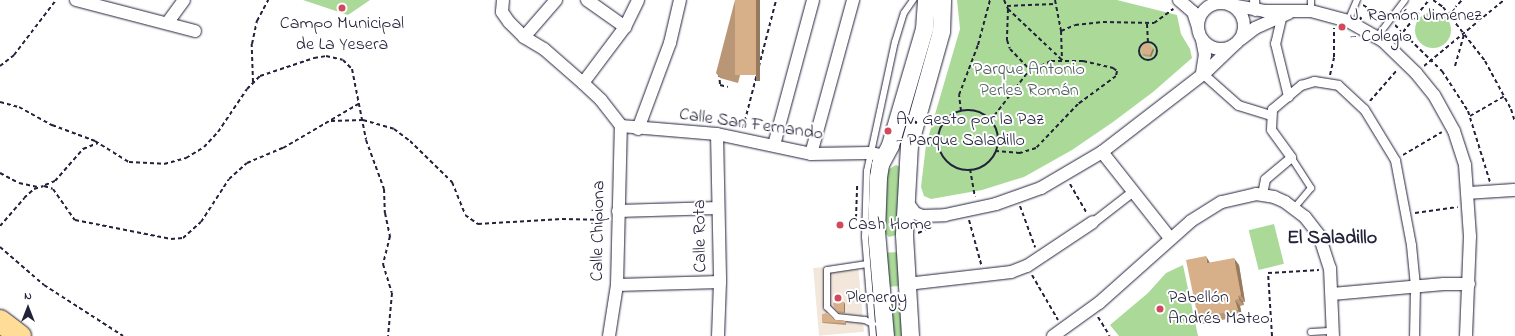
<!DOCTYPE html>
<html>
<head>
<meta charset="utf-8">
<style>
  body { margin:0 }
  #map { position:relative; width:1515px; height:336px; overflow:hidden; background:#fff; font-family:"Indie Flower",sans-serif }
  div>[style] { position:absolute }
  .built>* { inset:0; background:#f3e7db; transform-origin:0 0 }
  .green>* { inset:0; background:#abd998; transform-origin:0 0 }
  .round { border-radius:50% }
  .path>* { height:2px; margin-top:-1px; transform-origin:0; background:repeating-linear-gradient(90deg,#22223b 0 4px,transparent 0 7px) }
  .path>.ring { margin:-1px; padding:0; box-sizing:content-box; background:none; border:2px solid #22223b; border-radius:50% }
  .roads { filter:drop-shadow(0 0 1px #22223b) drop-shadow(0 0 1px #22223b) }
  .service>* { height:6px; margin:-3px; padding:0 3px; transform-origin:3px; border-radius:3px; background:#fff }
  .pedestrian>* { height:9px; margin:-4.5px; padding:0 4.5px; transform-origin:4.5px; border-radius:4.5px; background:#fff }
  .minor>* { height:12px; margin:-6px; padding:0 6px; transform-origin:6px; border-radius:6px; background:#fff }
  .minor>.ring { margin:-6px; padding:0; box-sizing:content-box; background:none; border:12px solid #fff; border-radius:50% }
  .secondary>* { height:17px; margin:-8.5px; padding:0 8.5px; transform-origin:8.5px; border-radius:8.5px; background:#fff }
  .motorway>* { height:22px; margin:-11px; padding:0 11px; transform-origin:11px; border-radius:11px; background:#ffdd96 }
  .wall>* { inset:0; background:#b99675 }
  .shaded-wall>* { inset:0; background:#967a5f; transform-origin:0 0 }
  .building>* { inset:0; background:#d7af88; transform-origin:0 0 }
  .dots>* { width:11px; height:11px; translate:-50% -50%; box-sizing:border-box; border:2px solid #fff; border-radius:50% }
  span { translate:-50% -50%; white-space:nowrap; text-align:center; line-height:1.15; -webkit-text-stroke:4px #fff; paint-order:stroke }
  .poi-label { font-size:18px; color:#22223b }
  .left { translate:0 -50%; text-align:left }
  .park-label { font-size:18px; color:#4b5957 }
  .street-label { font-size:18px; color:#22223b }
  .quarter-label { font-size:20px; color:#22223b; font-weight:700 }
  .north { position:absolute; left:8px; top:288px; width:40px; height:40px; -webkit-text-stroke:3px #fff; paint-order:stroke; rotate:0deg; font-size:11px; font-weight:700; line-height:16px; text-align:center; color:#22223b }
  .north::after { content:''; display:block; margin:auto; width:14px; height:18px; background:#22223b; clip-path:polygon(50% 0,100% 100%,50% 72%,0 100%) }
</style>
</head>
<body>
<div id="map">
  <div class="built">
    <i style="left:858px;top:264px;width:68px;height:45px;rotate:85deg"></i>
  </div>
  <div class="green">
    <i style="clip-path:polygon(303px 0,370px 0,348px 15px)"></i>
    <i style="clip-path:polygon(957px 0,1117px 0,1177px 15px,1181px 34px,1190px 49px,1192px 58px,1153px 92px,1113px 122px,1072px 150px,1024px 177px,982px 190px,931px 199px,924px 196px,921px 187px,926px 145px,960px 29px)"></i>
    <i class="round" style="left:1415px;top:12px;width:36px;height:36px"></i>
    <i style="clip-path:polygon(896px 165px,900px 167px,897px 235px,889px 237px,884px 232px,886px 171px)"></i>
    <i style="left:1274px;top:224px;width:41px;height:26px;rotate:76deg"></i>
    <i style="left:899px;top:252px;width:34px;height:14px;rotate:87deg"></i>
    <i style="clip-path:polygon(1183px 265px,1198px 336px,1119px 336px,1110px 325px,1148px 293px,1166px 273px)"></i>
    <i style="left:902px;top:295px;width:41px;height:13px;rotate:86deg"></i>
  </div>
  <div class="path">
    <i style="left:1004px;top:0;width:10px;rotate:66deg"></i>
    <i style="left:1008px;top:9px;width:31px;rotate:92deg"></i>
    <i style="left:1007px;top:40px;width:9px;rotate:72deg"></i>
    <i style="left:1010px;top:49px;width:30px;rotate:46deg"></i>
    <i style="left:1055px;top:0;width:32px;rotate:79deg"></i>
    <i style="left:1061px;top:31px;width:29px;rotate:88deg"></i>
    <i style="left:1433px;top:0;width:12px;rotate:35deg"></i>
    <i style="left:1443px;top:7px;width:68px;rotate:52.1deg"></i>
    <i style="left:1485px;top:61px;width:55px;rotate:61.6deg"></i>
    <i style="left:1511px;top:109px;width:14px;rotate:73deg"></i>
    <i style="left:1363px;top:5px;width:23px;rotate:31deg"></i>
    <i style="left:1007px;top:6px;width:48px;rotate:-2.4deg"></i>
    <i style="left:1008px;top:9px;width:74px;rotate:43.4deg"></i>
    <i style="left:1449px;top:14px;width:19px;rotate:-47deg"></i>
    <i style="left:1147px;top:24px;width:18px;rotate:87deg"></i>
    <i style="left:1395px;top:25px;width:66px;rotate:44.4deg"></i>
    <i style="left:1442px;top:71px;width:48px;rotate:57deg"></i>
    <i style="left:1468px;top:111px;width:74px;rotate:72.8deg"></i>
    <i style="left:1061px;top:31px;width:15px;rotate:-23deg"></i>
    <i style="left:1075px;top:25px;width:28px;rotate:-6deg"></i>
    <i style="left:1103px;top:22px;width:51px;rotate:1.1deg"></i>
    <i style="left:1154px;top:23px;width:24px;rotate:-36deg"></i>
    <i style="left:1403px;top:32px;width:41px;rotate:-50.9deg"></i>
    <i class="ring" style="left:1139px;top:42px;width:16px;height:16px"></i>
    <i style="left:0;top:66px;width:18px;rotate:-38deg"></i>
    <i style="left:14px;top:55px;width:69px;rotate:-52.6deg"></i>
    <i style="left:1424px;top:66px;width:104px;rotate:-39.5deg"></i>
    <i style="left:1455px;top:66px;width:33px;rotate:-74deg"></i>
    <i style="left:719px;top:73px;width:12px;rotate:85deg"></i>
    <i style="left:720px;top:85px;width:8px;rotate:14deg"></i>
    <i style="left:1330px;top:75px;width:18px;rotate:-77deg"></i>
    <i style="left:1334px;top:57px;width:29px;rotate:-90deg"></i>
    <i style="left:253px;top:82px;width:38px;rotate:-92deg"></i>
    <i style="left:252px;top:44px;width:24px;rotate:-78deg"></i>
    <i style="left:257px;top:21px;width:24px;rotate:-62deg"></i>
    <i style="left:1370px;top:101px;width:41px;rotate:-48.9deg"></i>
    <i style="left:0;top:102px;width:20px;rotate:15deg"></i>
    <i style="left:19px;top:107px;width:38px;rotate:29deg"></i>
    <i style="left:52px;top:125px;width:46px;rotate:20.4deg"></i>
    <i style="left:95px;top:141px;width:40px;rotate:32deg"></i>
    <i style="left:129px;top:162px;width:35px;rotate:3deg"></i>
    <i style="left:164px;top:164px;width:23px;rotate:-15deg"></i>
    <i style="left:186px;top:158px;width:21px;rotate:-31deg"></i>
    <i style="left:204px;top:147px;width:21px;rotate:-47deg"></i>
    <i style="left:218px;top:132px;width:52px;rotate:-56deg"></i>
    <i style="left:247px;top:89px;width:18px;rotate:-45deg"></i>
    <i style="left:260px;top:76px;width:57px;rotate:-18.4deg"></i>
    <i style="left:314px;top:58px;width:12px;rotate:-9deg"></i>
    <i style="left:326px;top:56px;width:17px;rotate:13deg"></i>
    <i style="left:343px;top:60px;width:13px;rotate:45deg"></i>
    <i style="left:352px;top:69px;width:72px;rotate:78.8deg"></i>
    <i style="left:366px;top:140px;width:52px;rotate:69.8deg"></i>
    <i style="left:384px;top:189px;width:24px;rotate:88deg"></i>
    <i style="left:385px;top:213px;width:24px;rotate:78deg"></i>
    <i style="left:390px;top:236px;width:29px;rotate:104deg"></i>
    <i style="left:383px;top:264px;width:30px;rotate:73deg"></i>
    <i style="left:392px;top:293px;width:43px;rotate:95.3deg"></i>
    <i class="ring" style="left:938px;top:110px;width:58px;height:58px"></i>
    <i style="left:961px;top:111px;width:16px;rotate:-97deg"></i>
    <i style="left:959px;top:95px;width:53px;rotate:-69.2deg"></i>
    <i style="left:978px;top:45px;width:47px;rotate:-75.1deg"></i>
    <i style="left:1470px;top:116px;width:39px;rotate:-30deg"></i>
    <i style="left:331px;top:121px;width:32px;rotate:-2deg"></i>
    <i style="left:363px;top:120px;width:32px;rotate:16deg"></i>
    <i style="left:394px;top:129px;width:20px;rotate:37deg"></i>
    <i style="left:410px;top:141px;width:59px;rotate:44.3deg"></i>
    <i style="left:452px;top:182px;width:35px;rotate:68deg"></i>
    <i style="left:465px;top:215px;width:16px;rotate:35deg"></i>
    <i style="left:478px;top:224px;width:84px;rotate:-3.4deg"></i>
    <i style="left:562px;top:219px;width:47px;rotate:1.2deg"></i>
    <i style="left:990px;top:121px;width:62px;rotate:-52.2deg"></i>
    <i style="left:1028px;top:72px;width:25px;rotate:-26deg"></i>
    <i style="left:1051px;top:61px;width:32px"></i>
    <i style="left:1083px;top:61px;width:31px;rotate:13deg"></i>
    <i style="left:1113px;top:68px;width:5px;rotate:37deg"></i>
    <i style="left:1117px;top:71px;width:5px;rotate:101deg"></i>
    <i style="left:1116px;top:76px;width:47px;rotate:143.6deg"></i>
    <i style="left:1078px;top:104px;width:61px;rotate:133.7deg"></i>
    <i style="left:1036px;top:148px;width:17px;rotate:163deg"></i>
    <i style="left:1020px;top:153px;width:24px;rotate:-175deg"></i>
    <i style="left:743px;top:128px;width:132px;rotate:-75.5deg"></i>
    <i style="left:923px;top:142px;width:7px;rotate:27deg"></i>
    <i style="left:929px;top:145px;width:9px;rotate:-13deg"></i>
    <i style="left:1403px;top:155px;width:45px;rotate:-30.5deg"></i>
    <i style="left:970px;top:169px;width:28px;rotate:80deg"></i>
    <i style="left:0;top:173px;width:21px;rotate:28deg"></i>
    <i style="left:19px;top:183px;width:19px;rotate:12deg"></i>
    <i style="left:1070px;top:184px;width:34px;rotate:60deg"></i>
    <i style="left:45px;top:185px;width:11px;rotate:-22deg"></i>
    <i style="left:55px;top:181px;width:43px;rotate:-48.8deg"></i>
    <i style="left:83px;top:149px;width:16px;rotate:-22deg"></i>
    <i style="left:1020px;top:206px;width:44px;rotate:69.9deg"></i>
    <i style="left:1415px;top:213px;width:43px;rotate:-7.9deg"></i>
    <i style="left:856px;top:218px;width:32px;rotate:-88deg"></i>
    <i style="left:969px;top:220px;width:46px;rotate:74.7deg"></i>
    <i style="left:0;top:226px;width:37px;rotate:-49deg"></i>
    <i style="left:24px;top:198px;width:13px;rotate:-42deg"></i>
    <i style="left:34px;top:189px;width:10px;rotate:-17deg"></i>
    <i style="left:44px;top:186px;width:9px;rotate:18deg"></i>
    <i style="left:53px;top:189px;width:38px;rotate:55deg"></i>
    <i style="left:75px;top:220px;width:98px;rotate:11.2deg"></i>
    <i style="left:171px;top:239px;width:12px;rotate:-5deg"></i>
    <i style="left:183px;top:238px;width:24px;rotate:-42deg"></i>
    <i style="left:201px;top:222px;width:51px;rotate:-56.9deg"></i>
    <i style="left:229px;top:179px;width:24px;rotate:-42deg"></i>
    <i style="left:247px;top:163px;width:39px;rotate:-23deg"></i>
    <i style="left:283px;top:148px;width:89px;rotate:-30.3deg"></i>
    <i style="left:918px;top:233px;width:8px;rotate:-23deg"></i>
    <i style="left:925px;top:230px;width:5px;rotate:-53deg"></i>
    <i style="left:0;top:247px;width:58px;rotate:40.8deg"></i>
    <i style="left:44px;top:285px;width:94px;rotate:32.8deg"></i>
    <i style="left:1032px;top:275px;width:52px;rotate:60deg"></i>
    <i style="left:1098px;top:317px;width:22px;rotate:58deg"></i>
    <i style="left:1272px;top:336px;width:63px;rotate:-93.6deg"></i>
    <i style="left:1268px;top:273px;width:51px;rotate:-3.4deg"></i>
  </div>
  <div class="roads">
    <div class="service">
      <i style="left:1311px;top:0;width:11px;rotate:90deg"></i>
      <i style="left:1348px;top:21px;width:23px;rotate:-67deg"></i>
      <i style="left:1377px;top:37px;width:46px;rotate:-52.9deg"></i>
      <i style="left:1291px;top:157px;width:37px;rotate:57deg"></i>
      <i style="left:1311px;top:188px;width:26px;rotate:130deg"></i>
      <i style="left:867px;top:264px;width:40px;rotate:171.5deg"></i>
      <i style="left:827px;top:270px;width:37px;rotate:90deg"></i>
      <i style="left:827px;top:307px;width:14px;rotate:45deg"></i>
      <i style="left:837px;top:317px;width:28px;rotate:6deg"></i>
      <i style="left:865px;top:320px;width:9px;rotate:27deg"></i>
      <i style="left:1311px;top:332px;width:22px;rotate:-3deg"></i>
      <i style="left:873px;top:336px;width:99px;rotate:-94.6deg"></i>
      <i style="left:865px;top:237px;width:66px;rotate:-88.3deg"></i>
      <i style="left:867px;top:171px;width:132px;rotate:-77.8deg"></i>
      <i style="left:895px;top:42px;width:30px;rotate:-73deg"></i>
      <i style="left:904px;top:13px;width:16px;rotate:-55deg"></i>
    </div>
    <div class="pedestrian">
      <i style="left:1254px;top:0;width:11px;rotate:85deg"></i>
      <i style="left:1281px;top:18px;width:26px;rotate:103deg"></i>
      <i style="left:1275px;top:43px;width:55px;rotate:76.2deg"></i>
      <i style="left:1202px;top:73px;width:48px;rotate:41.6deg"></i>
      <i style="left:1238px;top:105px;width:34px;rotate:17deg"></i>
      <i style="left:1262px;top:194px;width:15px;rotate:-79deg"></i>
      <i style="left:1265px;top:179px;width:34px;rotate:-40deg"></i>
      <i style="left:1291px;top:157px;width:34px;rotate:-126deg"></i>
      <i style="left:1271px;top:129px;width:20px;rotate:-87deg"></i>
      <i style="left:1272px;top:109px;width:38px;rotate:-40deg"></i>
      <i style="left:1301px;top:85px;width:14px;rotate:-17deg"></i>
      <i style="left:1314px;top:81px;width:24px;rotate:9deg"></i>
      <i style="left:1338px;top:85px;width:35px;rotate:43deg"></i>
      <i style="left:1364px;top:109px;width:60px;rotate:58.7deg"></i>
      <i style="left:1395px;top:160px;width:86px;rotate:79.3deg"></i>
      <i style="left:1411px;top:245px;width:41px;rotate:84.4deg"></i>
      <i style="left:1415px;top:286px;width:50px;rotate:91.1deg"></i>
      <i style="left:1093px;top:222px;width:51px;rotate:-37.8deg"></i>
    </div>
    <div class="minor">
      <i style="left:76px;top:0;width:123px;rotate:14.6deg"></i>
      <i style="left:503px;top:0;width:12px;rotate:95deg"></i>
      <i style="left:502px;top:12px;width:12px;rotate:55deg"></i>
      <i style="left:509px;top:22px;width:21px;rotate:45deg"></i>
      <i style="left:524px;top:37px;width:23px;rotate:31deg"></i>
      <i style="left:544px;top:49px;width:52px;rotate:41.1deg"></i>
      <i style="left:583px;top:83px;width:25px;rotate:43deg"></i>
      <i style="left:601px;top:100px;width:33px;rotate:52deg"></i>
      <i style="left:621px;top:126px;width:96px;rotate:4.8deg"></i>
      <i style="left:717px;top:134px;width:96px;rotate:12deg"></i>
      <i style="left:811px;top:154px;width:58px;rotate:-1deg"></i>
      <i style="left:869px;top:153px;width:17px;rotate:10deg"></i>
      <i style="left:587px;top:0;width:47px;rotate:35.4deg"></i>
      <i style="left:1179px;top:0;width:18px;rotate:41deg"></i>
      <i style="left:1193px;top:12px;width:16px;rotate:72deg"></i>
      <i class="ring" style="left:1198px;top:3px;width:34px;height:34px"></i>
      <i style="left:1231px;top:5px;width:34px;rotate:10deg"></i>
      <i style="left:1264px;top:11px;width:47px"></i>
      <i style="left:1311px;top:11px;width:38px;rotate:15deg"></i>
      <i style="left:1348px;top:21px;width:40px;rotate:29.7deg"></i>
      <i style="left:1383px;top:41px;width:46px;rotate:44.1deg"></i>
      <i style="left:1416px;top:73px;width:28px;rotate:51deg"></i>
      <i style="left:1434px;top:95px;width:41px;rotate:60.9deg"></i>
      <i style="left:1454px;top:131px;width:36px;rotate:72deg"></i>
      <i style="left:1465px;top:165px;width:71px;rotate:86deg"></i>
      <i style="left:1470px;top:236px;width:100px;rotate:92.3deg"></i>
      <i style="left:168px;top:22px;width:27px;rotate:-54deg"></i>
      <i style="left:524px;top:37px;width:49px;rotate:-49.1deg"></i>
      <i style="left:1241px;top:39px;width:18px;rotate:-38deg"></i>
      <i style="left:1255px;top:28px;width:37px;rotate:-24deg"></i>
      <i style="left:1202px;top:73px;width:18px;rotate:-81deg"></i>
      <i style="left:1205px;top:55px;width:16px;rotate:-101deg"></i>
      <i style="left:583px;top:83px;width:70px;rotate:-53.1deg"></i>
      <i style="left:625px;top:27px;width:30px;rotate:-64deg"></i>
      <i style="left:638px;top:129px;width:92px;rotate:-69.6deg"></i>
      <i style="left:670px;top:43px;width:44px;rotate:-76.9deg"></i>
      <i style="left:717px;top:134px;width:148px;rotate:88.8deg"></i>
      <i style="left:720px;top:282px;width:54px;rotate:92.1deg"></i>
      <i style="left:774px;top:145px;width:150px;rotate:-74.9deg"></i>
      <i style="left:1102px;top:152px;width:110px;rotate:51.7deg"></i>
      <i style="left:811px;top:154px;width:160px;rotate:-74.7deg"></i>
      <i style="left:1468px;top:193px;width:47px;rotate:-3.7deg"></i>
      <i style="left:907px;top:202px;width:14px;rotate:54deg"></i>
      <i style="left:915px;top:213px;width:8px;rotate:23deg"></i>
      <i style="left:922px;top:216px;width:23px;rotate:-2deg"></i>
      <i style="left:945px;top:215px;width:52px;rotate:-12.2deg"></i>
      <i style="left:996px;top:204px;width:48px;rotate:-19.6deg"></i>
      <i style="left:1041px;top:188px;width:71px;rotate:-30.5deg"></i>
      <i style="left:1102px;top:152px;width:131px;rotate:-37.6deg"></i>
      <i style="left:1206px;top:72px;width:39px;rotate:-44deg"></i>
      <i style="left:618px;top:211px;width:100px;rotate:-1.7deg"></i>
      <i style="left:907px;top:284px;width:105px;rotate:-6.6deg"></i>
      <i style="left:1011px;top:272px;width:17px;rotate:-21deg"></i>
      <i style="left:1027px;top:266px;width:79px;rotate:-33.7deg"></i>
      <i style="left:617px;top:285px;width:103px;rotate:-1.7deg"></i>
      <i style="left:1332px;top:294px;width:112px;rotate:-5.1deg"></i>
      <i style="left:1444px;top:284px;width:25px"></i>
      <i style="left:609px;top:336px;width:52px;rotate:-81.1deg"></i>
      <i style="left:617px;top:285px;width:159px;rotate:-88.6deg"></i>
      <i style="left:1053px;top:336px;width:57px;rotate:-35.7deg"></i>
      <i style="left:1099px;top:303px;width:123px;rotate:-41.7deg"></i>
      <i style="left:1191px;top:221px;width:36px;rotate:-32deg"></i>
      <i style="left:1222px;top:202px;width:35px;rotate:-13deg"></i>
      <i style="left:1256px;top:194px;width:18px;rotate:9deg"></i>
      <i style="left:1274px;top:197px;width:12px;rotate:24deg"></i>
      <i style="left:1285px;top:202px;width:25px;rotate:37deg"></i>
      <i style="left:1305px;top:217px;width:23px;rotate:52deg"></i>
      <i style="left:1319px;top:235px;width:35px;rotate:72deg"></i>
      <i style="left:1330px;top:268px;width:68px;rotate:87.5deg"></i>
    </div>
    <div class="secondary">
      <i style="left:885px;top:336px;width:104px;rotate:-94.9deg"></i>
      <i style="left:876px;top:232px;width:55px;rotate:-87.9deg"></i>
      <i style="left:878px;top:177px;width:13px;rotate:-81deg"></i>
      <i style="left:880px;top:164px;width:21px;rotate:-62deg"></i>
      <i style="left:890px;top:145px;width:121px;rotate:-73.7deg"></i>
      <i style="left:924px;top:29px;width:29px;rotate:-86deg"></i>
      <i style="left:910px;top:336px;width:102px;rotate:-93.4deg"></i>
      <i style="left:904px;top:234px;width:89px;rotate:-86.8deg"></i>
      <i style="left:909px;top:145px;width:118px;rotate:-74.3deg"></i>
      <i style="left:941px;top:31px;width:31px;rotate:-88deg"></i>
    </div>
    <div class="motorway">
      <i style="left:0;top:321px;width:25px;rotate:37deg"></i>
    </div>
  </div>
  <div class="wall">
    <i style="clip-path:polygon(735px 0,760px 0,738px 83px,720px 78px,716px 73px)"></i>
    <i style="clip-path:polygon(1154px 50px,1151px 57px,1144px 56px,1142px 54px)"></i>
    <i style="clip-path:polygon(1210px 263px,1239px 265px,1245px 302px,1243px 302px,1244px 305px,1240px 306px,1242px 316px,1202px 324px,1198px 318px)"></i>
    <i style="clip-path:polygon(845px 304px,845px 313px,839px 313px,834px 307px)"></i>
    <i style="clip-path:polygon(835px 320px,845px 321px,846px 322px,846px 325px,823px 323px,822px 322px)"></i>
  </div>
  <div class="shaded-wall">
    <i style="left:756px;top:0;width:4px;height:81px"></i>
    <i style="clip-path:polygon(1153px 48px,1154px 50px,1151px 57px,1150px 55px)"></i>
    <i style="clip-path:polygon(1206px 256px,1210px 263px,1207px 263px)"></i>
    <i style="clip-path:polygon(1234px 258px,1239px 265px,1245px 302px,1241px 295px)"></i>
    <i style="clip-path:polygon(1238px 296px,1243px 302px,1244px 305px,1239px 299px)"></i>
    <i style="clip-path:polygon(1235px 300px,1240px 306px,1242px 316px,1238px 310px)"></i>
    <i style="clip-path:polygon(844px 302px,845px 304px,845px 313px,844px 312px)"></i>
  </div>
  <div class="building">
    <i style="left:735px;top:0;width:21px;height:75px"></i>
    <i style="clip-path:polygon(1144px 44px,1149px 44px,1153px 48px,1150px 55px,1142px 54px,1141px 48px)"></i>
    <i style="clip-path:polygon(1206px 256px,1207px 263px,1234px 258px,1241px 295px,1238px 296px,1239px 299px,1235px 300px,1238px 310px,1198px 318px,1186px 260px)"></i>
    <i style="clip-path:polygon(844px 302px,844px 312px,838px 311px,834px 307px,833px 303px)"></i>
    <i style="clip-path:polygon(828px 313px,835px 320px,845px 321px,845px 323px,822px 322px,822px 314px)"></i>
  </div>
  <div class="dots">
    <i style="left:342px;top:8px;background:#d1495b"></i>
    <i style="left:1342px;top:27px;background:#d1495b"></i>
    <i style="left:888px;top:131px;background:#d1495b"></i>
    <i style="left:840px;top:225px;background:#d1495b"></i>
    <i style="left:838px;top:298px;background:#d1495b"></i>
    <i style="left:1160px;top:309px;background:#d1495b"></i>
  </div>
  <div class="poi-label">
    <span class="left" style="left:1350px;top:27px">J. Ramón Jiménez<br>- Colegio</span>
    <span style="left:342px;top:35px">Campo Municipal<br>de La Yesera</span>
    <span class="left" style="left:896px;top:131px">Av. Gesto por la Paz<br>- Parque Saladillo</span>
    <span class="left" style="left:848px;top:225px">Cash Home</span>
    <span class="left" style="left:846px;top:298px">Plenergy</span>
    <span class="left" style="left:1168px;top:309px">Pabellón<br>Andrés Mateo</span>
  </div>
  <div class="park-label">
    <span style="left:1029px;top:81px">Parque Antonio<br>Perles Román</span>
  </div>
  <div class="street-label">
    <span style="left:751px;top:125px;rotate:8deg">Calle San Fernando</span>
    <span style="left:599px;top:231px;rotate:-89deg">Calle Chipiona</span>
    <span style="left:701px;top:236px;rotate:-91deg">Calle Rota</span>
  </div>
  <div class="quarter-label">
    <span style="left:1332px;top:238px">El Saladillo</span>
  </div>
  <div class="north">N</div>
</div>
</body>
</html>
